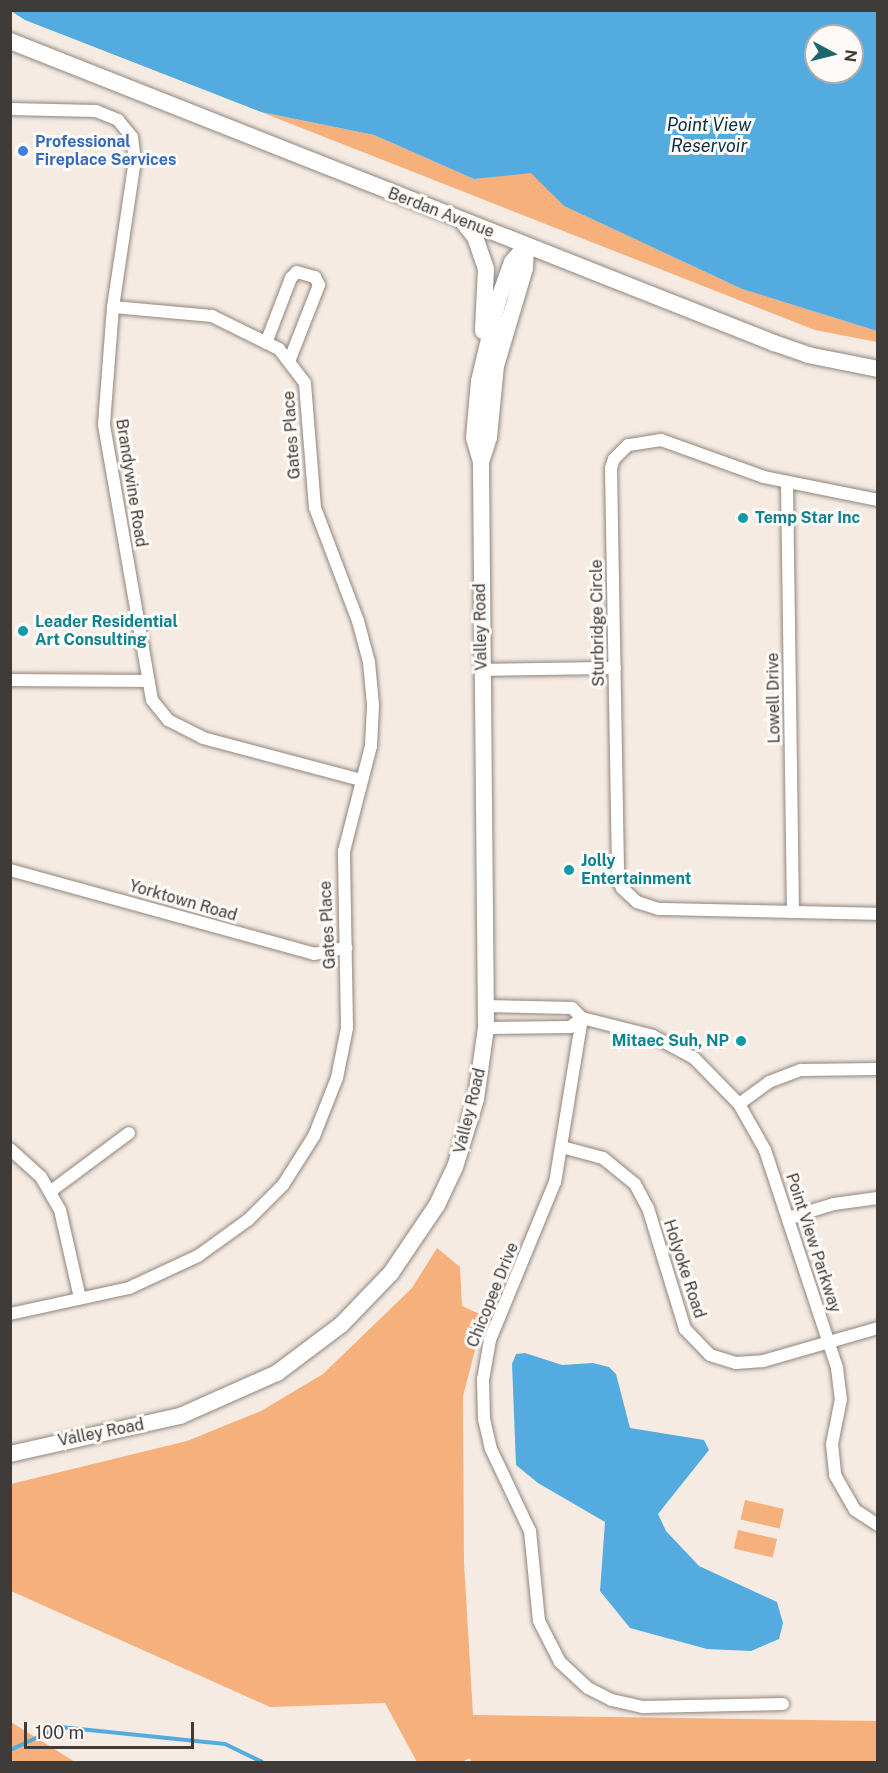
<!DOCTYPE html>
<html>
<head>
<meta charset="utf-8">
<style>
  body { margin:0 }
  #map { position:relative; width:888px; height:1773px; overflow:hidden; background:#f6ebe3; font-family:"Public Sans",sans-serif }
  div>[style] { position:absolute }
  .green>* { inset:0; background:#f6b07b; transform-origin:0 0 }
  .water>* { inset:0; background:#53abe0 }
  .stream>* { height:4px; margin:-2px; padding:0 2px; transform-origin:2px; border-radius:2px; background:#53abe0 }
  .roads { filter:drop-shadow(0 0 2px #8f867f) drop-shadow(0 0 2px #8f867f) }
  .minor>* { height:12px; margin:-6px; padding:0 6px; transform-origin:6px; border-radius:6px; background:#fff }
  .secondary>* { height:16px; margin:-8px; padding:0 8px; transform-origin:8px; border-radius:8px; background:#fff }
  .dots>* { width:16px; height:16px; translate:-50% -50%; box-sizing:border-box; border:3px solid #fefaf7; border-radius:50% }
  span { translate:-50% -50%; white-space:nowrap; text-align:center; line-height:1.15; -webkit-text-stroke:6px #fefaf7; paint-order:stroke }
  .shop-label { font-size:16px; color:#366cbe; font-weight:700 }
  .left { translate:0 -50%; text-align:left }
  .street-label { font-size:16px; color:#3f3b38 }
  .culture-label { font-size:16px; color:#0d838f; font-weight:700 }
  .right { translate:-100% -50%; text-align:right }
  .water-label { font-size:18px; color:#082f45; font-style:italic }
  .frame { position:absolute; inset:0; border:12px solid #3f3b38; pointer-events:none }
  .north { position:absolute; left:804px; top:24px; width:60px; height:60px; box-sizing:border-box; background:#fefaf7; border:2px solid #b2aeab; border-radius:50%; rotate:97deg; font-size:16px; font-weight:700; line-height:24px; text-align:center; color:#3f3b38 }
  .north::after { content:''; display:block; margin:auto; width:21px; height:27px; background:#1a676d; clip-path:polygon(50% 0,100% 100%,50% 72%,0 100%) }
  .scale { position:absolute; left:24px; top:1722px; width:170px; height:27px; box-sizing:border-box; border:3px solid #3f3b38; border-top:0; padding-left:8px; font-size:18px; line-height:21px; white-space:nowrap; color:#3f3b38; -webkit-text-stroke:4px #fefaf7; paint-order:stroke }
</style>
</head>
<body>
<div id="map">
  <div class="green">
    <i style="clip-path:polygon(261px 112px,374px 135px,474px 179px,531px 172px,564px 206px,742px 289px,877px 331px,877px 342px,815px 330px)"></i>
    <i style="clip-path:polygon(437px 1248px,460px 1267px,462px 1306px,484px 1316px,463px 1396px,464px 1563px,473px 1715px,877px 1721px,877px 1762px,471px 1762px,470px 1758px,462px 1762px,417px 1762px,385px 1703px,270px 1707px,11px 1591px,11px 1484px,187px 1441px,261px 1411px,323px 1374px,412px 1288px)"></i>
    <i style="left:745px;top:1500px;width:40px;height:20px;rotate:13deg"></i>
    <i style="left:738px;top:1530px;width:40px;height:19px;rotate:13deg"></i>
    <i style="clip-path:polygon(11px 1722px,75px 1762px,11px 1762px)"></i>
  </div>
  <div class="water">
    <i style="clip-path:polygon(evenodd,11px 11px,877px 11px,877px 331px,742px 289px,564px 206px,531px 173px,474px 179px,374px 135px,261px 112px,25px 20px,11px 11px,816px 36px,852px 36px,852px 72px,816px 72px,816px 36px)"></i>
    <i style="clip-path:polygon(525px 1353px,562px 1365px,593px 1363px,609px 1367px,616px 1374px,630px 1428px,704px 1440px,709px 1450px,658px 1514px,666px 1531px,699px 1566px,777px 1602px,783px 1623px,779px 1639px,751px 1651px,707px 1649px,630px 1628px,600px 1591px,605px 1522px,538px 1483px,516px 1465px,512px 1364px,516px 1354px)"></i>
  </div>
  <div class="stream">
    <i style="left:10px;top:1750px;width:55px;rotate:-24.7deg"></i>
    <i style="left:60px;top:1727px;width:166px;rotate:5.9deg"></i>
    <i style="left:225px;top:1744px;width:41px;rotate:25.9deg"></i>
  </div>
  <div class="roads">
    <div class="minor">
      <i style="left:10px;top:109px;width:86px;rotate:1.3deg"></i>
      <i style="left:96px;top:111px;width:24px;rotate:22deg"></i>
      <i style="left:118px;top:120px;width:22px;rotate:51deg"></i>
      <i style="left:132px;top:137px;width:23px;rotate:83deg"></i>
      <i style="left:135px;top:160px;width:149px;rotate:98.5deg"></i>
      <i style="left:113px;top:307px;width:118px;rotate:94.4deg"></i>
      <i style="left:104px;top:425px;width:279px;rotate:80.1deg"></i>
      <i style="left:152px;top:700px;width:26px;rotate:51deg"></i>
      <i style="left:168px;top:720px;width:39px;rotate:27deg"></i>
      <i style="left:203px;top:738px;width:163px;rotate:14.9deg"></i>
      <i style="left:266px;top:343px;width:70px;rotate:-69deg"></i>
      <i style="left:291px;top:278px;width:8px;rotate:-45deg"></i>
      <i style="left:297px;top:272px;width:19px;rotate:16deg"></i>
      <i style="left:315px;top:277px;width:9px;rotate:63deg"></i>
      <i style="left:319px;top:285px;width:79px;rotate:111.4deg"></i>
      <i style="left:787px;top:483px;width:429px;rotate:89.2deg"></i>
      <i style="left:878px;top:500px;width:116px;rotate:-168.6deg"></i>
      <i style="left:764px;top:477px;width:109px;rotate:-160.2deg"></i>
      <i style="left:661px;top:440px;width:33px;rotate:171deg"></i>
      <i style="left:628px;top:445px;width:20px;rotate:135deg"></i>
      <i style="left:614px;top:459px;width:9px;rotate:108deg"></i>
      <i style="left:611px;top:468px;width:411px;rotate:89deg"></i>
      <i style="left:618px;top:879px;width:10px;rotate:66deg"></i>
      <i style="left:622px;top:888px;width:21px;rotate:43deg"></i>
      <i style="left:637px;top:902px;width:23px;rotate:18deg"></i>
      <i style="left:659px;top:909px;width:219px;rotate:1.3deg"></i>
      <i style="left:481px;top:670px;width:134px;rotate:-0.9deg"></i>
      <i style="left:10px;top:680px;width:137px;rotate:0.4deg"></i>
      <i style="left:10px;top:870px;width:315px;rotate:15.4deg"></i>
      <i style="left:314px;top:954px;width:33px;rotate:-11deg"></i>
      <i style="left:486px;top:1006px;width:86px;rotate:1.3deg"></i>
      <i style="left:572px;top:1008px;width:14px;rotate:45deg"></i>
      <i style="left:582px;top:1018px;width:73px;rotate:14.2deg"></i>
      <i style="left:653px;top:1036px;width:47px;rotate:28.2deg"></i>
      <i style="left:694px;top:1058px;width:64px;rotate:45.6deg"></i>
      <i style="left:739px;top:1104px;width:53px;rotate:60.5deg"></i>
      <i style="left:765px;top:1150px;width:230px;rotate:71.7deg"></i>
      <i style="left:837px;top:1368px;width:31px;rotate:83deg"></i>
      <i style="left:841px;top:1399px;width:46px;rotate:101.3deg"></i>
      <i style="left:832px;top:1444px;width:31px;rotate:84deg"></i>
      <i style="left:835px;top:1475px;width:40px;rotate:60.3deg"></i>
      <i style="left:855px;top:1510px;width:27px;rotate:33deg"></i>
      <i style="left:582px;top:1018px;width:166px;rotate:99.3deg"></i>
      <i style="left:555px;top:1182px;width:171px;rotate:112.4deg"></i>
      <i style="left:490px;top:1340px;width:40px;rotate:100deg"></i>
      <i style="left:483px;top:1379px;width:40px;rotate:88.6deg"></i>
      <i style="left:484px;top:1419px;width:31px;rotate:77deg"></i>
      <i style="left:491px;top:1449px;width:91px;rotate:64.6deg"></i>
      <i style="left:530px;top:1531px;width:90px;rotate:84.3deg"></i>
      <i style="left:539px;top:1621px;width:46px;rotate:62.9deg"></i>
      <i style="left:560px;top:1662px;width:38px;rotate:43deg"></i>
      <i style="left:588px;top:1688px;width:27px;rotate:27deg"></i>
      <i style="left:612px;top:1700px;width:32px;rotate:13deg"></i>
      <i style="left:643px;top:1707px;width:140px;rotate:-1.2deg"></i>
      <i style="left:486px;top:1028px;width:84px;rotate:-0.7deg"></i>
      <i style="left:570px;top:1027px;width:15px;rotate:-37deg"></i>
      <i style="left:739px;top:1104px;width:37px;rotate:-36deg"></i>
      <i style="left:769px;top:1082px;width:34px;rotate:-21deg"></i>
      <i style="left:801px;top:1070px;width:77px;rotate:-0.7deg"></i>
      <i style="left:562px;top:1147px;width:42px;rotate:15deg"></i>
      <i style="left:603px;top:1158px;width:41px;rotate:39.1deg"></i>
      <i style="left:635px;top:1184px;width:27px;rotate:62deg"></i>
      <i style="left:648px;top:1208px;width:127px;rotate:73deg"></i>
      <i style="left:685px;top:1329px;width:36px;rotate:46deg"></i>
      <i style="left:710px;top:1355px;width:27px;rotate:17deg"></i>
      <i style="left:736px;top:1363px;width:27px;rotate:-4deg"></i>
      <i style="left:763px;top:1361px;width:120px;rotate:-16deg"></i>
      <i style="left:10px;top:1149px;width:42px;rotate:42.1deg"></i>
      <i style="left:41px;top:1177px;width:38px;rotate:60deg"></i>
      <i style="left:60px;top:1210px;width:90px;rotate:77.2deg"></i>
      <i style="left:51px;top:1191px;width:97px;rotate:-36.6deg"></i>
      <i style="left:788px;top:1218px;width:48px;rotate:-16.9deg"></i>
      <i style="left:834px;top:1204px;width:44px;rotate:-7.8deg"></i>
      <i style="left:10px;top:1314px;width:122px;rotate:-12.3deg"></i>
      <i style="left:129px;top:1288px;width:76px;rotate:-24.9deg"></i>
      <i style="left:198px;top:1256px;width:62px;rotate:-35.8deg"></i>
      <i style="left:248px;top:1220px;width:49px;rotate:-45deg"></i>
      <i style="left:283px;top:1185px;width:58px;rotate:-57.7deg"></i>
      <i style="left:314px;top:1136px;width:62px;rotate:-68.4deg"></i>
      <i style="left:337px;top:1078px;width:51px;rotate:-78.7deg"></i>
      <i style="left:347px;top:1028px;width:177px;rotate:-91deg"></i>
      <i style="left:344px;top:851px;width:108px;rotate:-75.6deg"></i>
      <i style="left:371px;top:746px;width:41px;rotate:-87.2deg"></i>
      <i style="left:373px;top:705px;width:43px;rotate:-95.3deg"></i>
      <i style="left:369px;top:662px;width:42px;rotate:-105deg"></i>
      <i style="left:358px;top:621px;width:121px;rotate:-110.8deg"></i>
      <i style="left:315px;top:508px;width:125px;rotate:-94.6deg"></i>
      <i style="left:305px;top:383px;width:43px;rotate:-127.4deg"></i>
      <i style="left:279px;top:349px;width:75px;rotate:-153.8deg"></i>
      <i style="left:212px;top:316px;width:99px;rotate:-174.8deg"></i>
    </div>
    <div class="secondary">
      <i style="left:10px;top:41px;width:822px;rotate:21.57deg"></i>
      <i style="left:774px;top:343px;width:36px;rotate:19deg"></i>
      <i style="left:808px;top:355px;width:71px;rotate:11.3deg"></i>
      <i style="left:463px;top:222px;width:19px;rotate:51deg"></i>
      <i style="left:475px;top:237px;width:34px;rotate:71deg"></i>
      <i style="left:486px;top:269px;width:62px;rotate:92.8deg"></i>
      <i style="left:481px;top:462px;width:26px;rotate:-72deg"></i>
      <i style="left:489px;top:437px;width:71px;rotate:-84.4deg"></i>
      <i style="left:496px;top:366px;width:102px;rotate:-73.5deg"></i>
      <i style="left:525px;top:268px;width:22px;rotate:-87deg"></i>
      <i style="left:10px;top:1454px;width:174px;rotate:-12.6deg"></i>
      <i style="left:180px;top:1416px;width:106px;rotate:-23.9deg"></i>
      <i style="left:277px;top:1373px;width:80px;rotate:-36.9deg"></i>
      <i style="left:341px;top:1325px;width:72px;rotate:-46.1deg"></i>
      <i style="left:391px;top:1273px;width:82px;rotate:-55.9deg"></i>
      <i style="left:437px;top:1205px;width:42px;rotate:-64.7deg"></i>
      <i style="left:455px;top:1167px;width:71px;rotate:-72.8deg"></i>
      <i style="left:476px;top:1099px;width:72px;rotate:-82deg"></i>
      <i style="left:486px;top:1028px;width:566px;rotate:-90.51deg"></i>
      <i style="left:481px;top:462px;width:25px;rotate:-106deg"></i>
      <i style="left:474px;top:438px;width:57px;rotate:-85deg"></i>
      <i style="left:479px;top:381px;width:82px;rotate:-76.6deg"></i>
      <i style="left:498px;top:301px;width:41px;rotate:-70.3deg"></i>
      <i style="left:512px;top:262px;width:21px;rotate:-49deg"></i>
    </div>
  </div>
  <div class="dots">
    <i style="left:23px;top:151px;background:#3f7fe0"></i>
    <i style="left:743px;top:518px;background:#0f9aa8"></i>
    <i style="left:23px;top:631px;background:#0f9aa8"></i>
    <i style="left:569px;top:870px;background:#0f9aa8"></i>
    <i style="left:741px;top:1041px;background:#0f9aa8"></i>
  </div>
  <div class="shop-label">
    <span class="left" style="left:35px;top:151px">Professional<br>Fireplace Services</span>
  </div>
  <div class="street-label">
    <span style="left:441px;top:213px;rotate:21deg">Berdan Avenue</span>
    <span style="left:292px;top:435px;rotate:-94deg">Gates Place</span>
    <span style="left:131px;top:483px;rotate:81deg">Brandywine Road</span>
    <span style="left:598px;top:623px;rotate:-91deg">Sturbridge Circle</span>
    <span style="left:481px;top:627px;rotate:-91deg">Valley Road</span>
    <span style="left:774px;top:698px;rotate:-91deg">Lowell Drive</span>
    <span style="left:183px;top:901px;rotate:16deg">Yorktown Road</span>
    <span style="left:328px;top:925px;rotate:-93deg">Gates Place</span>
    <span style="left:470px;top:1111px;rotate:-76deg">Valley Road</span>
    <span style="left:813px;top:1243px;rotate:72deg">Point View Parkway</span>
    <span style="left:684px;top:1269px;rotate:72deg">Holyoke Road</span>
    <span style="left:493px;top:1295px;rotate:-68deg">Chicopee Drive</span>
    <span style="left:101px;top:1433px;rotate:-11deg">Valley Road</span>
  </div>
  <div class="culture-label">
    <span class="left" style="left:755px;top:518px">Temp Star Inc</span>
    <span class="left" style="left:35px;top:631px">Leader Residential<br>Art Consulting</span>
    <span class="left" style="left:581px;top:870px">Jolly<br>Entertainment</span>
    <span class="right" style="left:729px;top:1041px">Mitaec Suh, NP</span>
  </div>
  <div class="water-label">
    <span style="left:709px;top:136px">Point View<br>Reservoir</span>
  </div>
  <div class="frame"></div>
  <div class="north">N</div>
  <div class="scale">100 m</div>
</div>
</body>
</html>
